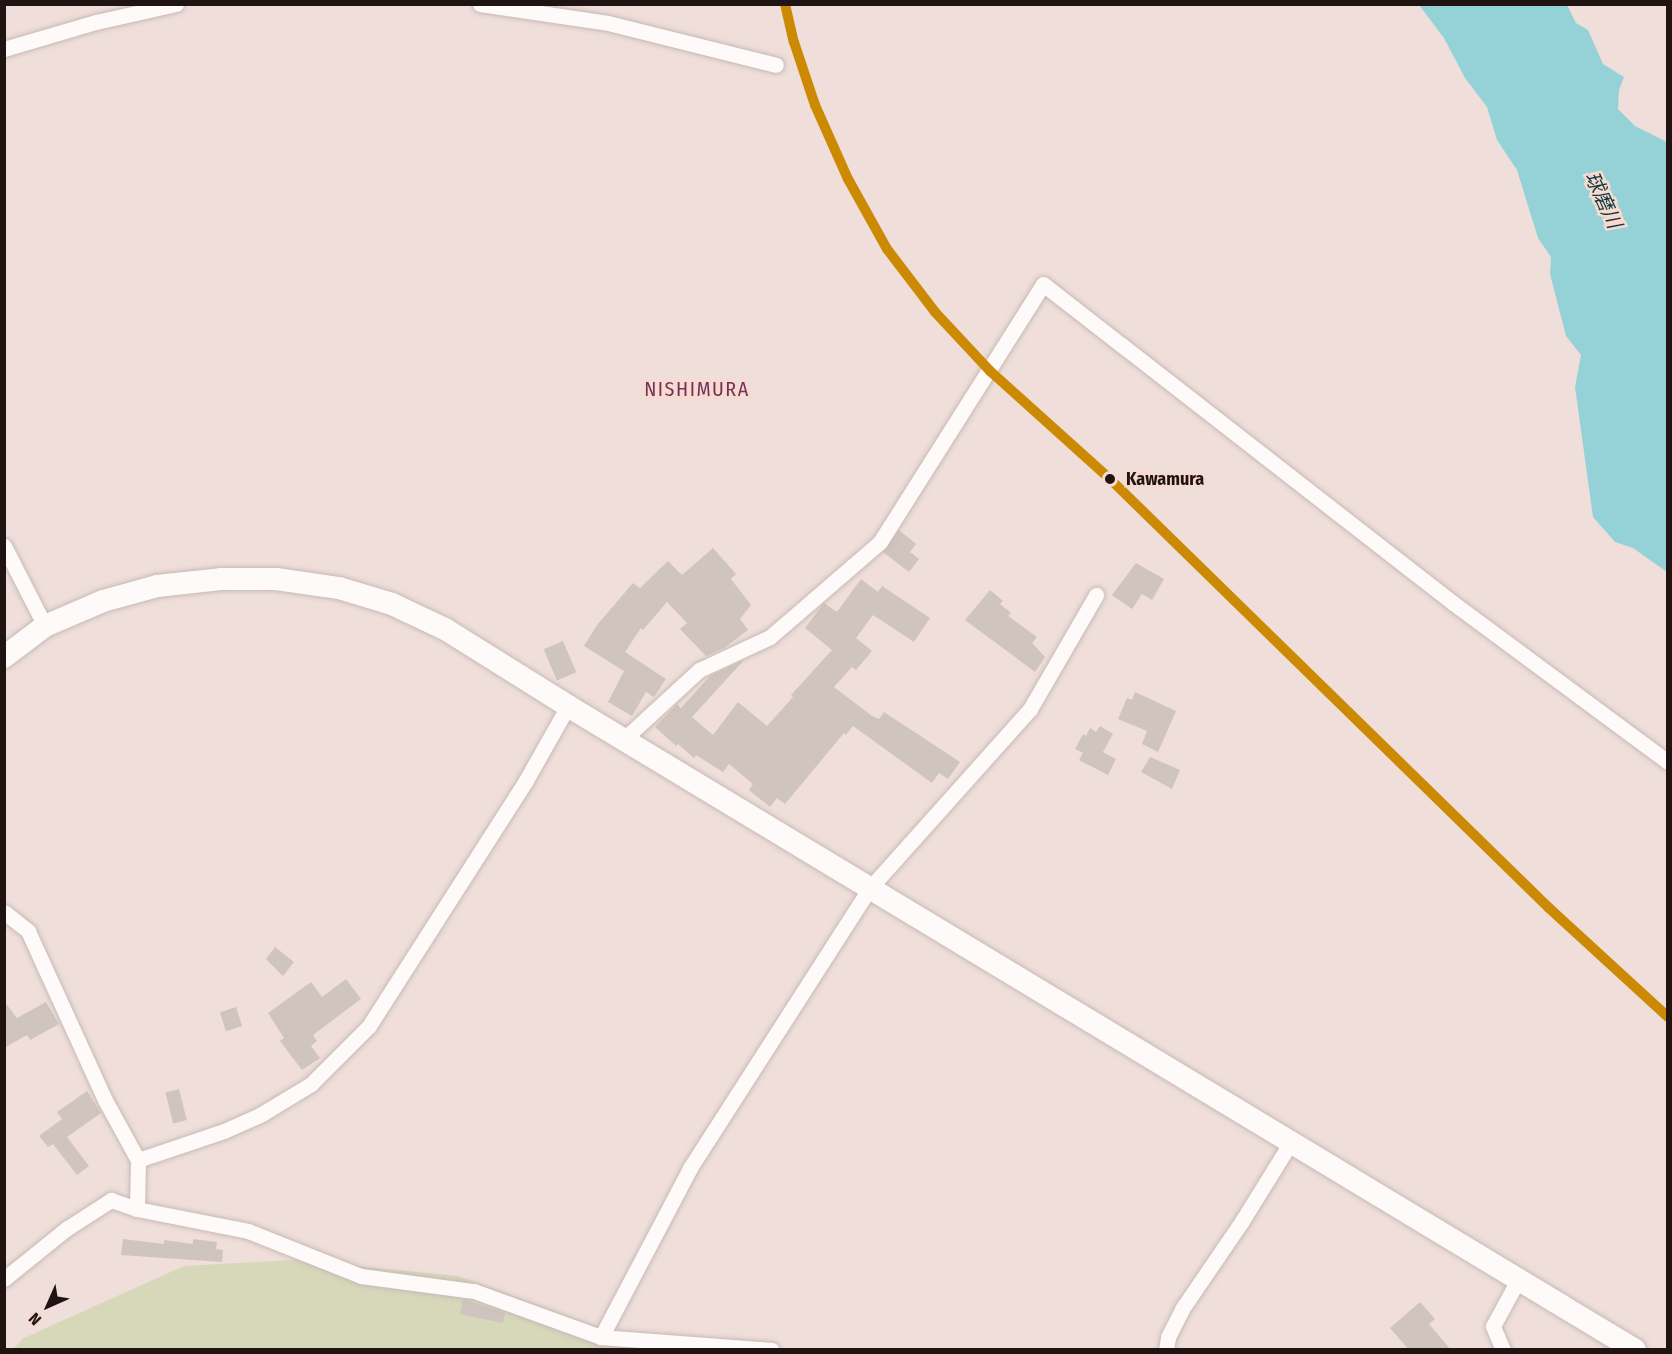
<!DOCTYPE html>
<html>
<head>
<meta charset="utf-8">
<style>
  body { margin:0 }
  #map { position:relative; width:1672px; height:1354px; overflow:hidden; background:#efded9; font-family:"Fira Sans Condensed","Noto Sans JP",sans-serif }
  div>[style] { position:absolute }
  .green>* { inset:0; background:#d7d7ba }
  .water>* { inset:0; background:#95d2d7 }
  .building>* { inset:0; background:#d0c4be; transform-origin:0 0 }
  .roads { filter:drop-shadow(0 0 2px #c7bab6) drop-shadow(0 0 2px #c7bab6) }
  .street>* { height:15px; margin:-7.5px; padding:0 7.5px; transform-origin:7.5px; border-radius:7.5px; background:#fdfaf9 }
  .secondary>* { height:22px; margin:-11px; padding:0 11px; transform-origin:11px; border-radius:11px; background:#fdfaf9 }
  .rail-1>* { height:10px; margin:-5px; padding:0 5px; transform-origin:5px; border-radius:5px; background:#cc8903 }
  .dots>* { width:16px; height:16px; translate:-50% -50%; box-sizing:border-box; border:3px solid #f8dad0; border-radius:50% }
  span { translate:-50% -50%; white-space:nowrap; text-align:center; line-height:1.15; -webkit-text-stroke:5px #f8dad0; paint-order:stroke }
  .stop-label { font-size:18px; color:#1f1411; font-weight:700 }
  .left { translate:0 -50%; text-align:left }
  .water-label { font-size:20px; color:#0c3a3e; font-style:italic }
  .neighbourhood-label { font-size:20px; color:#713358; letter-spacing:1.5px }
  .frame { position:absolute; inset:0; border:6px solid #1f1411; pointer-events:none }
  .north { position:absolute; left:18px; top:1276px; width:60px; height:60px; -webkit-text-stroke:4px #f8dad0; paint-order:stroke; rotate:225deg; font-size:16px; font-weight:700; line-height:24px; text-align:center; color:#1f1411 }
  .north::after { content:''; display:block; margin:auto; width:21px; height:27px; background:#1f1411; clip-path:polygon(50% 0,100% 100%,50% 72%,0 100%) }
</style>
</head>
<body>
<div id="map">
  <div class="green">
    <i style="clip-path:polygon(295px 1260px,458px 1276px,657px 1349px,12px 1350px,24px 1338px,184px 1266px)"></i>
  </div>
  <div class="water">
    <i style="clip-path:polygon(1419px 5px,1567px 5px,1576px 23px,1588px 30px,1603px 64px,1624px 77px,1619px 90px,1618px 109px,1635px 126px,1667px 142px,1667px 572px,1633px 548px,1615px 542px,1593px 517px,1575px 387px,1581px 355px,1566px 336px,1550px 274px,1551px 257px,1538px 238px,1517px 170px,1497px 140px,1487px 107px,1465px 78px,1444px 38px)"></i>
  </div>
  <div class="building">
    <i style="clip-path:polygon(899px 530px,916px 544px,910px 552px,919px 559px,909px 572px,883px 552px)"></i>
    <i style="clip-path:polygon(713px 548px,736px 574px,731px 579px,751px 605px,740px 619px,748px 630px,724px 648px,706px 656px,680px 629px,687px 623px,667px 602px,643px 630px,641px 628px,625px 652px,666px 679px,654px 697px,646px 692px,632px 716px,608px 702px,624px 671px,584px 646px,597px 625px,633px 583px,640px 588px,668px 561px,682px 575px)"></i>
    <i style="clip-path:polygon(1136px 563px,1164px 579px,1152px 600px,1142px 594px,1132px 609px,1112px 595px)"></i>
    <i style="clip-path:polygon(861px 579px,878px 592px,882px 586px,930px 618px,914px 642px,873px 615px,856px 638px,872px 651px,856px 670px,852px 667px,834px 687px,872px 716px,879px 719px,884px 712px,960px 762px,948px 779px,939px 773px,932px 783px,853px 726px,846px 735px,844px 733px,785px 804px,777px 798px,770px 807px,749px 790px,753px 784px,729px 764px,723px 772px,696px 755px,694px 758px,678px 744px,676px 746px,655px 727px,677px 704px,681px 708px,710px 676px,744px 660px,692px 717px,713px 735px,738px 702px,767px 726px,793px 697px,791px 695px,832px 650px,805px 628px,824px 603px,837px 612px)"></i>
    <i style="clip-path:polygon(990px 590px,1003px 601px,1000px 604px,1011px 613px,1008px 616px,1037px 637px,1032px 643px,1045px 657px,1035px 672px,965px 620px)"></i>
    <i style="left:563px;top:641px;width:34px;height:21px;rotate:67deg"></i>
    <i style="clip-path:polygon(1135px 692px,1176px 711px,1158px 752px,1142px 744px,1147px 731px,1118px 719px,1127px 698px,1132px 700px)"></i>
    <i style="clip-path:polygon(1100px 726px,1113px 734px,1103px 752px,1116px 759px,1108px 775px,1079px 760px,1083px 753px,1075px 749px,1083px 734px,1086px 736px,1090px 728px,1096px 732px)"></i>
    <i style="clip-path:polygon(1150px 757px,1180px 770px,1172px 789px,1141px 772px)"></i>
    <i style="clip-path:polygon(275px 947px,294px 962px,283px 976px,266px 959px)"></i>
    <i style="clip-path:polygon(346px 979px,361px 999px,313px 1035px,317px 1041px,311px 1046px,320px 1058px,302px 1070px,280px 1041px,284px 1038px,268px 1013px,311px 982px,322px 997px)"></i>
    <i style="clip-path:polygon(4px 1001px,17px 1018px,46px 1002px,59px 1024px,30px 1040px,27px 1035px,4px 1048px)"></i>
    <i style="left:236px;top:1007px;width:20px;height:17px;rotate:72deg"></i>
    <i style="left:179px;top:1089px;width:32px;height:14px;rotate:76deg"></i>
    <i style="clip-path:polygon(87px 1091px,101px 1113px,67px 1137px,89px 1166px,77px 1175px,53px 1144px,48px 1147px,39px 1136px,62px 1119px,57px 1112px)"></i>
    <i style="clip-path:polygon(123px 1239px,164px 1244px,164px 1240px,193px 1244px,193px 1239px,217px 1242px,216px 1249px,223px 1250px,222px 1262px,121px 1255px)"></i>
    <i style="clip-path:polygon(463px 1299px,505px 1313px,503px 1323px,460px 1314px)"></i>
    <i style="clip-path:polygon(1420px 1302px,1435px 1319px,1429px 1324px,1451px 1350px,1409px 1350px,1390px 1328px)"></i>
  </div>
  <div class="roads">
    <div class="street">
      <i style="left:480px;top:4px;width:129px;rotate:8.4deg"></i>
      <i style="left:608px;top:23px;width:173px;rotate:14deg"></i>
      <i style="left:4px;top:49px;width:96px;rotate:-16.4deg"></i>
      <i style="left:96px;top:22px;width:82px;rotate:-12.7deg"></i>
      <i style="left:4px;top:546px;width:90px;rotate:62.9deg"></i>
      <i style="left:624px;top:739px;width:102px;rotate:-42.6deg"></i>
      <i style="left:699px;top:670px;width:78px;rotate:-24.9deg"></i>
      <i style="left:770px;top:637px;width:145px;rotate:-40.8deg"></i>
      <i style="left:880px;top:542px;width:305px;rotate:-57.7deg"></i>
      <i style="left:1043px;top:284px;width:519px;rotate:37.88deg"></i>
      <i style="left:1453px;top:603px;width:267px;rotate:36.5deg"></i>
      <i style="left:4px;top:912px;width:31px;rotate:38deg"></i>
      <i style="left:28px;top:931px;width:186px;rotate:65.5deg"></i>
      <i style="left:105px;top:1100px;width:68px;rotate:61.2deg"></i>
      <i style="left:138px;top:1160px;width:49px;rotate:91.2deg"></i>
      <i style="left:138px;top:1160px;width:91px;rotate:-18.6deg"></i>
      <i style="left:224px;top:1131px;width:39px;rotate:-24deg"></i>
      <i style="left:260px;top:1115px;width:60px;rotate:-31.3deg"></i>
      <i style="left:311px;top:1084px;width:82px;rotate:-45deg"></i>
      <i style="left:369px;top:1026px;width:290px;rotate:-57.4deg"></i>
      <i style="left:525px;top:782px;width:87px;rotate:-60.5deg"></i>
      <i style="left:4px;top:1279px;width:80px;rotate:-38.9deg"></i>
      <i style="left:66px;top:1229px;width:54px;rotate:-32.8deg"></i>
      <i style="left:111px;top:1200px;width:28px;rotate:19deg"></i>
      <i style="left:137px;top:1209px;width:113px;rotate:11.2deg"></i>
      <i style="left:248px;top:1231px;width:122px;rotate:21.7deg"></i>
      <i style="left:361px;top:1276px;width:114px;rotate:7.6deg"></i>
      <i style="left:474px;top:1291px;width:135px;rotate:19.9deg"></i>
      <i style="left:601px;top:1337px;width:171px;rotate:4.3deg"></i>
      <i style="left:601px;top:1337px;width:191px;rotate:-62.2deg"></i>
      <i style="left:690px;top:1168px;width:333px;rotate:-57.3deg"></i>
      <i style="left:870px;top:888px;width:240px;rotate:-48.2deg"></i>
      <i style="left:1030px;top:709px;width:132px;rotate:-59.9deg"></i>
      <i style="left:1166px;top:1350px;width:13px;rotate:-81deg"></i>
      <i style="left:1168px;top:1337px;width:31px;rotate:-63deg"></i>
      <i style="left:1182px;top:1309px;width:107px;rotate:-55.7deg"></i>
      <i style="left:1242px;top:1221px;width:93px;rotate:-58.2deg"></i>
      <i style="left:1503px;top:1350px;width:26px;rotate:-113deg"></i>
      <i style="left:1493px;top:1326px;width:52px;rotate:-61.5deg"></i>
    </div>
    <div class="secondary">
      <i style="left:4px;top:657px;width:51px;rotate:-37.1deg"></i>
      <i style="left:45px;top:626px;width:63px;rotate:-23.3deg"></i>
      <i style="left:103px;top:601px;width:56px;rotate:-15.5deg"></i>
      <i style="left:157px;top:586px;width:64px;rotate:-6.2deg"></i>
      <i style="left:221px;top:579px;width:55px"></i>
      <i style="left:276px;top:579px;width:64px;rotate:8.1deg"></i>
      <i style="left:339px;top:588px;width:55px;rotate:16.8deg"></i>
      <i style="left:392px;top:604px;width:59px;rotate:25.3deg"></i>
      <i style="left:445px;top:629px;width:145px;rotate:32deg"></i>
      <i style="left:568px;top:706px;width:1246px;rotate:31.11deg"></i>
    </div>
  </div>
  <div class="rail-1">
    <i style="left:785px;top:4px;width:39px;rotate:77deg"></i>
    <i style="left:794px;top:42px;width:66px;rotate:71.6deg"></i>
    <i style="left:815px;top:105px;width:81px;rotate:66deg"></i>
    <i style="left:848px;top:179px;width:80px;rotate:60.9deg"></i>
    <i style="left:887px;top:249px;width:79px;rotate:52.7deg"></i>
    <i style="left:935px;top:312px;width:81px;rotate:47deg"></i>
    <i style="left:990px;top:371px;width:161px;rotate:42deg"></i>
    <i style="left:1110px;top:479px;width:614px;rotate:44.34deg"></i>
    <i style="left:1549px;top:908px;width:161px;rotate:42.5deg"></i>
  </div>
  <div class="dots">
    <i style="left:1110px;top:479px;background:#1f1411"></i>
  </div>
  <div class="stop-label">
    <span class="left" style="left:1126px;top:479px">Kawamura</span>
  </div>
  <div class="water-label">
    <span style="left:1603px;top:200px;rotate:65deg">球磨川</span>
  </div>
  <div class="neighbourhood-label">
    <span style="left:697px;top:389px">NISHIMURA</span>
  </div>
  <div class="frame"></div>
  <div class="north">N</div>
</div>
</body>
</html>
